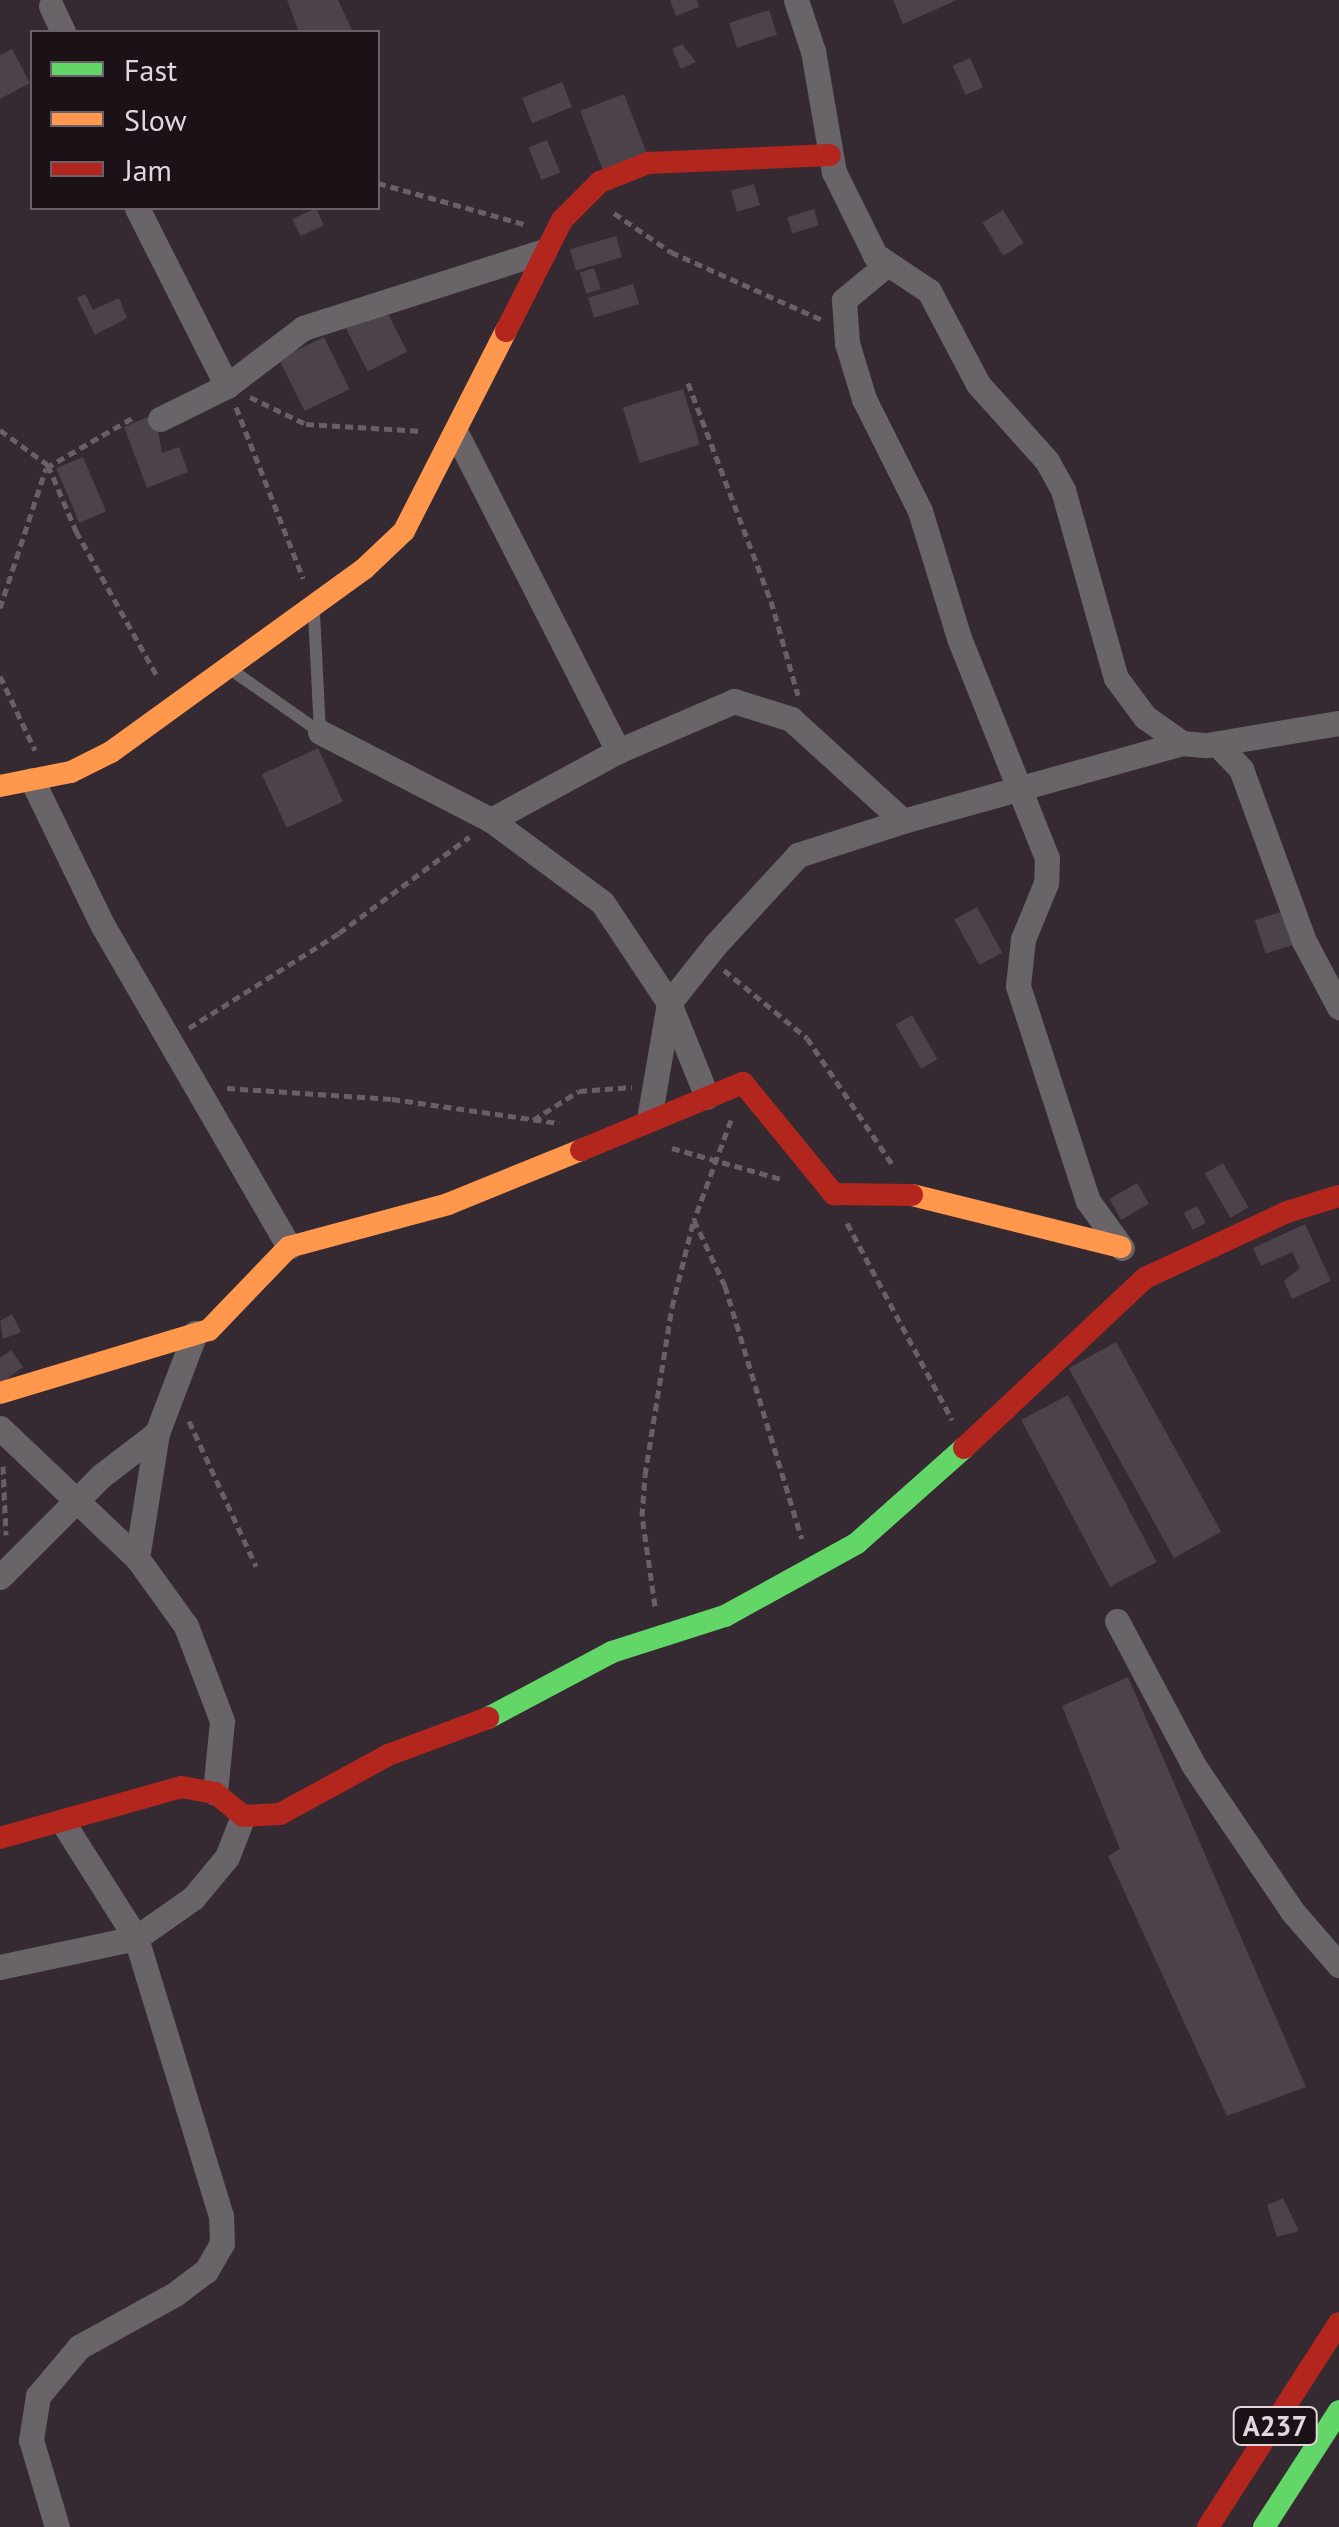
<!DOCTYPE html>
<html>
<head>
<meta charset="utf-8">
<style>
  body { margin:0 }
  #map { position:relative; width:1339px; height:2527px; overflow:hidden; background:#352a32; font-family:"PT Sans",sans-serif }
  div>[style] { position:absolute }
  .building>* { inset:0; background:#4c4249; transform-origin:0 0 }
  .path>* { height:5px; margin-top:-2.5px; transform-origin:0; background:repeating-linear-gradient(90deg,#676165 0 8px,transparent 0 13px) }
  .lane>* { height:12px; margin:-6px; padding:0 6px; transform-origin:6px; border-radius:6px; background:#686467 }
  .street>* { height:25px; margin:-12.5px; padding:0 12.5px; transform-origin:12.5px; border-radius:12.5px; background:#686467 }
  .fast>* { height:22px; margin:-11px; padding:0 11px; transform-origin:11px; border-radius:11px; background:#63d668 }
  .slow>* { height:22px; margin:-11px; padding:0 11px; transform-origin:11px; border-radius:11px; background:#ff974d }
  .jam>* { height:22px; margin:-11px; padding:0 11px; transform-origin:11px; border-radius:11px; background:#b3261e }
  span { translate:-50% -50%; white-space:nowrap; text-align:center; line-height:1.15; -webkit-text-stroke:10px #1b1218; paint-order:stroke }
  .shield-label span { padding:2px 8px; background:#1b1218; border:2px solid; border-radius:8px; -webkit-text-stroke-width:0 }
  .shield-label { font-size:28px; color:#e3d5de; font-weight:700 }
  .legend { position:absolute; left:30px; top:30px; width:350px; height:180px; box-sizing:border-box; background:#1b1218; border:2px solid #6b6067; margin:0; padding:12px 18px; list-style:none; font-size:30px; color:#e3d5de }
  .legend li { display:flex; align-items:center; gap:20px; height:50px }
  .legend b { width:50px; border:2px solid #6b6067 }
</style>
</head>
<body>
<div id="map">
  <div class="building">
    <i style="clip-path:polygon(287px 0,338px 0,352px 30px,299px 32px)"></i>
    <i style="clip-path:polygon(670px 0,697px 0,699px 7px,676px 16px)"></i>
    <i style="clip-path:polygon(893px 0,957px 0,903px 24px)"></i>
    <i style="left:769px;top:10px;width:26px;height:42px;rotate:72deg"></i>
    <i style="clip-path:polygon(682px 44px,696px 62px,681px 69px,672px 49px)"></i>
    <i style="clip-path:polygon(12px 49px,30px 83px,0 99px,0 55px)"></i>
    <i style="left:970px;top:58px;width:32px;height:19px;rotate:66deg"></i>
    <i style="left:562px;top:82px;width:27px;height:43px;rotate:68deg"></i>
    <i style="left:624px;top:94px;width:64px;height:47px;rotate:69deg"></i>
    <i style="left:547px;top:140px;width:35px;height:20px;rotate:68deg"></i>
    <i style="left:754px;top:184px;width:22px;height:24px;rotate:74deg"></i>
    <i style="left:316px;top:208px;width:19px;height:26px;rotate:65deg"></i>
    <i style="left:814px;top:209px;width:17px;height:28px;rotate:73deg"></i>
    <i style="left:1003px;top:210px;width:39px;height:24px;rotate:58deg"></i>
    <i style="left:616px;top:236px;width:22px;height:48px;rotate:74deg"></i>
    <i style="left:594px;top:268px;width:22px;height:15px;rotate:72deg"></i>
    <i style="left:633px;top:284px;width:21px;height:47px;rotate:73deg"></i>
    <i style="clip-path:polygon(85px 294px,93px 310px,119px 298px,127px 318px,95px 335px,77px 298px)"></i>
    <i style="left:384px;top:306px;width:51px;height:44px;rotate:63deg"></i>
    <i style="left:324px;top:337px;width:58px;height:50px;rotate:64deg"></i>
    <i style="left:683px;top:389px;width:58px;height:63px;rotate:73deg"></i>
    <i style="clip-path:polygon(155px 414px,162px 453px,179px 447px,188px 472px,147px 488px,124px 427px)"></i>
    <i style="left:83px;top:457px;width:59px;height:29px;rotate:67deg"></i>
    <i style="left:318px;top:748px;width:59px;height:62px;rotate:65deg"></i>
    <i style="left:977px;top:907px;width:52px;height:26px;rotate:61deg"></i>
    <i style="left:1293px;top:908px;width:35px;height:40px;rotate:72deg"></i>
    <i style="left:912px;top:1015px;width:51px;height:19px;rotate:60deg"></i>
    <i style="left:1223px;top:1163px;width:51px;height:21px;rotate:60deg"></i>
    <i style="left:1137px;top:1183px;width:24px;height:32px;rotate:60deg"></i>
    <i style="left:1197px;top:1206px;width:19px;height:15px;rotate:62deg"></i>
    <i style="clip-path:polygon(1305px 1224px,1331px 1281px,1292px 1299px,1284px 1281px,1300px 1268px,1292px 1252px,1261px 1266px,1253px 1248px)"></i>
    <i style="clip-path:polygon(12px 1314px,21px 1332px,3px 1339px,0 1321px)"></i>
    <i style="left:1116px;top:1342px;width:217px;height:54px;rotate:61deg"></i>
    <i style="clip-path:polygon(11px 1350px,23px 1367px,0 1384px,0 1358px)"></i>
    <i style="left:1068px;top:1395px;width:189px;height:53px;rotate:62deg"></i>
    <i style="clip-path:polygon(1128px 1677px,1306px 2087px,1227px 2116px,1108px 1856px,1120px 1849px,1062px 1706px)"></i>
    <i style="clip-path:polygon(1283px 2198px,1299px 2231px,1277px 2237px,1267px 2205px)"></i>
  </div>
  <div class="path">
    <i style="left:378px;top:183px;width:152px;rotate:15.7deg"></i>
    <i style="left:614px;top:213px;width:69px;rotate:34.4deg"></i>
    <i style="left:671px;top:252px;width:166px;rotate:24.2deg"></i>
    <i style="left:688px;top:383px;width:233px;rotate:69.2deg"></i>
    <i style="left:771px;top:601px;width:98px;rotate:74deg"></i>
    <i style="left:250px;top:397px;width:62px;rotate:25.7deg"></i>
    <i style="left:306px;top:424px;width:117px;rotate:3.4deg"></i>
    <i style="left:236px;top:407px;width:184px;rotate:68.6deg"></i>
    <i style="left:0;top:430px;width:59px;rotate:36.1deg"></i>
    <i style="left:48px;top:465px;width:72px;rotate:67deg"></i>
    <i style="left:76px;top:531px;width:168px;rotate:60.8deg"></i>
    <i style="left:0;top:608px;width:147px;rotate:-71.8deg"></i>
    <i style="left:46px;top:468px;width:102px;rotate:-30.1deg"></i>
    <i style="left:0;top:676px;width:82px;rotate:64.7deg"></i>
    <i style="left:724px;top:970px;width:107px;rotate:39.3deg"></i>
    <i style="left:807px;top:1038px;width:152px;rotate:56deg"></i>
    <i style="left:189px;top:1028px;width:178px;rotate:-32.3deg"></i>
    <i style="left:339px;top:933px;width:162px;rotate:-36.4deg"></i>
    <i style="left:227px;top:1088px;width:165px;rotate:3.8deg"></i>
    <i style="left:392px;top:1099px;width:169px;rotate:8.2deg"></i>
    <i style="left:533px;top:1120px;width:54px;rotate:-32.2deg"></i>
    <i style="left:579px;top:1091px;width:53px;rotate:-4.3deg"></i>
    <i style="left:731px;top:1120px;width:107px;rotate:110.3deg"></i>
    <i style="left:694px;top:1220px;width:73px;rotate:64.8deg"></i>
    <i style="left:725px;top:1286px;width:264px;rotate:73.1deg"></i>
    <i style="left:672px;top:1148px;width:113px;rotate:15.9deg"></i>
    <i style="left:847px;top:1223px;width:223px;rotate:61.9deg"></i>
    <i style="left:189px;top:1421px;width:160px;rotate:65.2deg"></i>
    <i style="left:3px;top:1466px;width:69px;rotate:87.5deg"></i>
    <i style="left:655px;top:1606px;width:91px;rotate:-98.2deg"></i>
    <i style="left:642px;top:1516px;width:41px;rotate:-85.8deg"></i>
    <i style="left:645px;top:1475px;width:170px;rotate:-80.9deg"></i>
    <i style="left:672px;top:1307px;width:87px;rotate:-76deg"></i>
  </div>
  <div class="lane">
    <i style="left:233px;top:671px;width:106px;rotate:35deg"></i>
    <i style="left:320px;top:732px;width:119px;rotate:-92.9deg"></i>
  </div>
  <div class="street">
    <i style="left:796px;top:0;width:54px;rotate:71.6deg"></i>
    <i style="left:813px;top:51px;width:123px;rotate:80.2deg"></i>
    <i style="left:834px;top:172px;width:93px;rotate:63.7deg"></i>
    <i style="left:875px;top:255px;width:65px;rotate:33.7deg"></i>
    <i style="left:929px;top:291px;width:105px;rotate:62.2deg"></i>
    <i style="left:978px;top:384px;width:103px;rotate:48.1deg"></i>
    <i style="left:1047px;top:461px;width:33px;rotate:61deg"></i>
    <i style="left:1063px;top:490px;width:195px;rotate:74.3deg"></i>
    <i style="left:1116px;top:678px;width:49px;rotate:53.4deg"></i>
    <i style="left:1145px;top:717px;width:45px;rotate:35.1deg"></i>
    <i style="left:51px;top:6px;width:29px;rotate:65deg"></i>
    <i style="left:137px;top:208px;width:199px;rotate:63.2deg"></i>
    <i style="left:886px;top:265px;width:55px;rotate:140.2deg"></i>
    <i style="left:844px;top:300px;width:43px;rotate:86deg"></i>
    <i style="left:847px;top:343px;width:59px;rotate:73.1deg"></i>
    <i style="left:864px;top:399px;width:125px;rotate:63.4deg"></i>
    <i style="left:920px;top:511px;width:133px;rotate:72.9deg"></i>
    <i style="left:959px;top:638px;width:237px;rotate:68.2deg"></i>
    <i style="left:1047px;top:858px;width:25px;rotate:92deg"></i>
    <i style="left:1046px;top:883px;width:61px;rotate:112.3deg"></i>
    <i style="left:1023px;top:939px;width:47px;rotate:96.1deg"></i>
    <i style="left:1018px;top:986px;width:226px;rotate:72deg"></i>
    <i style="left:1088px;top:1201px;width:58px;rotate:54.1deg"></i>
    <i style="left:160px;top:419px;width:75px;rotate:-26.2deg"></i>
    <i style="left:227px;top:386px;width:96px;rotate:-37.3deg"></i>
    <i style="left:303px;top:328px;width:253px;rotate:-17.7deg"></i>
    <i style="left:456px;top:433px;width:357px;rotate:63deg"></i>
    <i style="left:618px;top:751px;width:145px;rotate:151.5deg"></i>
    <i style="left:320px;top:732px;width:192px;rotate:27.2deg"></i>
    <i style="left:491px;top:820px;width:138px;rotate:36.5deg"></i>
    <i style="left:602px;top:902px;width:121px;rotate:56.4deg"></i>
    <i style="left:669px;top:1003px;width:101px;rotate:68deg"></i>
    <i style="left:1217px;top:744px;width:35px;rotate:46deg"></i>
    <i style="left:1241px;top:769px;width:183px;rotate:69.9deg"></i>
    <i style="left:1304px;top:941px;width:75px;rotate:62.1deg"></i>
    <i style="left:618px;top:751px;width:126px;rotate:-23.3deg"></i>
    <i style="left:734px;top:701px;width:60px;rotate:17.5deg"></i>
    <i style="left:791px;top:719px;width:151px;rotate:42.3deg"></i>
    <i style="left:903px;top:821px;width:290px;rotate:-15.6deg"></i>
    <i style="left:1182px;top:743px;width:25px;rotate:5deg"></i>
    <i style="left:1207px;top:745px;width:134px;rotate:-9.5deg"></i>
    <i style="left:32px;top:780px;width:162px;rotate:64.1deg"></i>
    <i style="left:103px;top:926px;width:371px;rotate:59.9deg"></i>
    <i style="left:649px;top:1119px;width:118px;rotate:-80.2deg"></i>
    <i style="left:669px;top:1003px;width:75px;rotate:-51.5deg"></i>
    <i style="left:716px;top:944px;width:121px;rotate:-47.3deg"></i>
    <i style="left:798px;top:855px;width:110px;rotate:-17.9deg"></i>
    <i style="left:0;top:1428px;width:189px;rotate:43.5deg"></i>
    <i style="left:137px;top:1558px;width:84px;rotate:54.2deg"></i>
    <i style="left:186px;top:1626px;width:102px;rotate:69.2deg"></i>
    <i style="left:222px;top:1721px;width:72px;rotate:95.6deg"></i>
    <i style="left:137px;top:1558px;width:127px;rotate:-80.9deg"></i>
    <i style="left:0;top:1577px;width:143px;rotate:-45deg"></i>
    <i style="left:101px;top:1476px;width:71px;rotate:-37.5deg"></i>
    <i style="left:157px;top:1433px;width:107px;rotate:-69.2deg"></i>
    <i style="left:1117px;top:1621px;width:164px;rotate:62deg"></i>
    <i style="left:1194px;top:1766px;width:175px;rotate:55.9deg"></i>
    <i style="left:1292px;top:1911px;width:72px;rotate:49deg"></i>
    <i style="left:0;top:1967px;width:139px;rotate:-12deg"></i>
    <i style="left:136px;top:1938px;width:70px;rotate:-35.1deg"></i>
    <i style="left:193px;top:1898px;width:53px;rotate:-50.3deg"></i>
    <i style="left:227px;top:1857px;width:44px;rotate:-68.7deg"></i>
    <i style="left:57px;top:2527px;width:91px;rotate:-106.6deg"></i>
    <i style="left:31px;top:2440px;width:45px;rotate:-81deg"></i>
    <i style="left:38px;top:2396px;width:64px;rotate:-50.1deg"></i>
    <i style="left:79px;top:2347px;width:110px;rotate:-28.9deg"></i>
    <i style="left:175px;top:2294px;width:39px;rotate:-37deg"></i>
    <i style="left:206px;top:2271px;width:32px;rotate:-60deg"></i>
    <i style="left:222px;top:2243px;width:27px;rotate:-92deg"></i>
    <i style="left:221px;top:2216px;width:291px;rotate:-107deg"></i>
    <i style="left:136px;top:1938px;width:138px;rotate:-122.3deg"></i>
  </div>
  <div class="fast">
    <i style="left:488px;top:1718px;width:140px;rotate:-28deg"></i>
    <i style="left:612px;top:1652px;width:119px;rotate:-17.7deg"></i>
    <i style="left:725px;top:1616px;width:151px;rotate:-28.9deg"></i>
    <i style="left:857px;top:1543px;width:143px;rotate:-41.6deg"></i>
    <i style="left:1264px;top:2527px;width:138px;rotate:-57.1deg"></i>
  </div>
  <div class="slow">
    <i style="left:0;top:786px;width:72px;rotate:-11.2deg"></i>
    <i style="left:71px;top:772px;width:45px;rotate:-26.6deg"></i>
    <i style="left:111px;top:752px;width:312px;rotate:-35.9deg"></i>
    <i style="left:364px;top:569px;width:55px;rotate:-43.5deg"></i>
    <i style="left:404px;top:531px;width:225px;rotate:-63deg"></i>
    <i style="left:912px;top:1195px;width:215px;rotate:14deg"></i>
    <i style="left:0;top:1393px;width:218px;rotate:-16.8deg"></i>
    <i style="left:209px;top:1330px;width:115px;rotate:-46.1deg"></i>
    <i style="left:289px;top:1247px;width:165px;rotate:-15.1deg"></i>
    <i style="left:448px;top:1204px;width:144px;rotate:-22.1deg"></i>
  </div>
  <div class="jam">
    <i style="left:506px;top:331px;width:124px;rotate:-63.2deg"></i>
    <i style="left:562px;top:220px;width:54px;rotate:-45deg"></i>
    <i style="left:600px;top:182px;width:52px;rotate:-21.6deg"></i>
    <i style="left:648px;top:163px;width:182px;rotate:-2.5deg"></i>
    <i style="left:581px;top:1150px;width:175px;rotate:-22.5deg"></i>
    <i style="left:743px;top:1083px;width:144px;rotate:50.7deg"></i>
    <i style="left:834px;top:1194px;width:78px;rotate:0.7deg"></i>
    <i style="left:964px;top:1448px;width:248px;rotate:-43.2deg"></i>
    <i style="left:1145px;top:1278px;width:157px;rotate:-24.9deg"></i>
    <i style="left:1287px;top:1212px;width:54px;rotate:-17.1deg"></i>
    <i style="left:0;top:1838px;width:188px;rotate:-15.7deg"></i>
    <i style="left:181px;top:1787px;width:35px;rotate:10deg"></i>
    <i style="left:215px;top:1793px;width:36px;rotate:39deg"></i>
    <i style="left:243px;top:1816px;width:37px;rotate:-3deg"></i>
    <i style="left:280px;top:1814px;width:123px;rotate:-28.6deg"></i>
    <i style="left:388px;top:1755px;width:107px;rotate:-20.3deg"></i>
    <i style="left:1208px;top:2527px;width:242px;rotate:-57.3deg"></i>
  </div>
  <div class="shield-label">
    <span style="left:1275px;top:2426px">A237</span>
  </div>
  <ul class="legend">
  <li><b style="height:12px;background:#63d668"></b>Fast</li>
  <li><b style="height:12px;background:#ff974d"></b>Slow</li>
  <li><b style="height:12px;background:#b3261e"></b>Jam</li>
  </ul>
</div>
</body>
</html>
